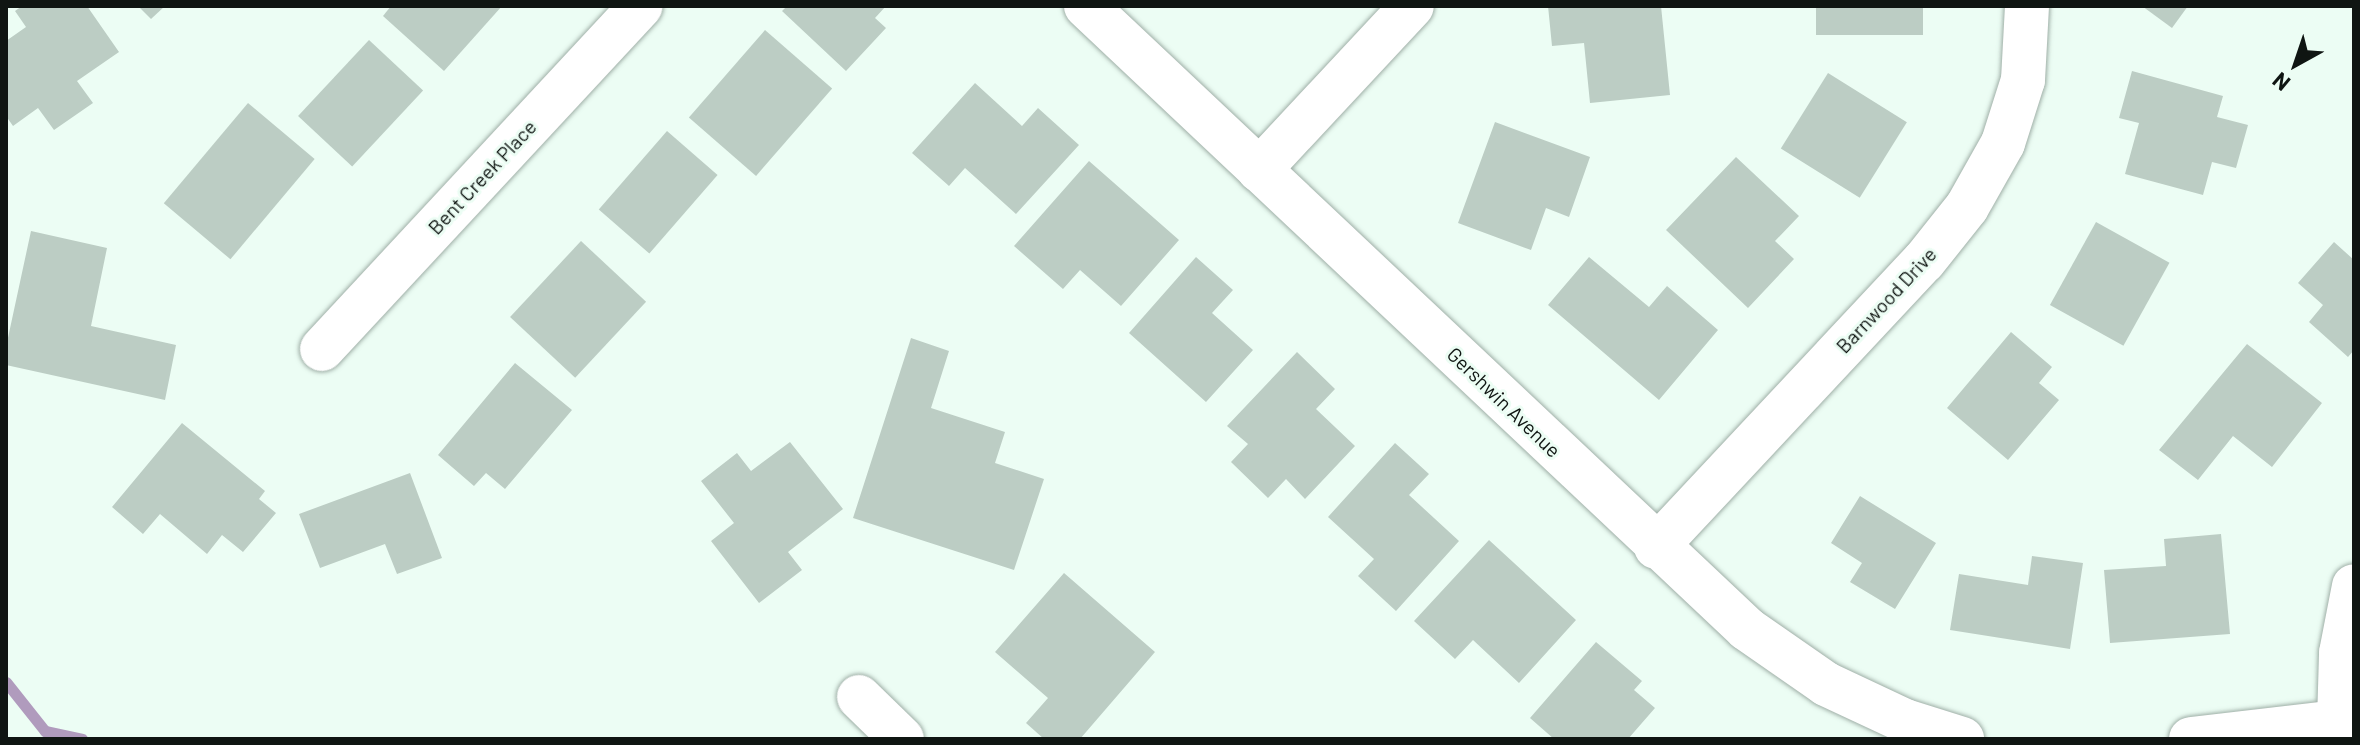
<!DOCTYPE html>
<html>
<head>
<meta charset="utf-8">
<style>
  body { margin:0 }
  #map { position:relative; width:2360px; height:745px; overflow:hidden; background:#ecfdf4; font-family:Barlow,sans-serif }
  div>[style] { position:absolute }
  .stream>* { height:11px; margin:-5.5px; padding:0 5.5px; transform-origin:5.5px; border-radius:5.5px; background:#b09bbd }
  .building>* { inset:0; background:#bccdc4; transform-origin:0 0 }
  .roads { filter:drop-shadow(0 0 2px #9fafa7) drop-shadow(0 0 2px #9fafa7) }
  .minor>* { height:44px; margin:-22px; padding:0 22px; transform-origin:22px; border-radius:22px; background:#fff }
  span { translate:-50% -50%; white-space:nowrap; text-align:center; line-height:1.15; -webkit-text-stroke:6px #ecfdf4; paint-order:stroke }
  .street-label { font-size:20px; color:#0f1512 }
  .frame { position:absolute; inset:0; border:8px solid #0f1512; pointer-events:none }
  .north { position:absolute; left:2256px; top:24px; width:80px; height:80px; -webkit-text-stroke:6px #ecfdf4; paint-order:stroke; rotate:220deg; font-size:22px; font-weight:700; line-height:32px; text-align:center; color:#0f1512 }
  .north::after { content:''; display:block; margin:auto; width:28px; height:36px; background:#0f1512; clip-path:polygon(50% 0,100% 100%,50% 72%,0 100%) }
</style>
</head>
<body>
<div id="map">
  <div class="stream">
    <i style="left:6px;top:682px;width:63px;rotate:51.5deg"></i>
    <i style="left:45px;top:731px;width:38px;rotate:12deg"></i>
  </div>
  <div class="building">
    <i style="clip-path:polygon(22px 6px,87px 6px,119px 52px,77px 81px,93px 103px,54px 130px,38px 108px,13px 126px,6px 116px,6px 41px,26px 27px,15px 11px)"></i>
    <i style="clip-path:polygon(138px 6px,165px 6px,151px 19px)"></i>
    <i style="clip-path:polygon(391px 6px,502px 6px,444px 71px,383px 16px)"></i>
    <i style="clip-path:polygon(787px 6px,886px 6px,875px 18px,886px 28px,846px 71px,782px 11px)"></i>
    <i style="clip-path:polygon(1548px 6px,1661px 6px,1670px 95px,1590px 103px,1584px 43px,1552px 46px)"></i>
    <i style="left:1816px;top:6px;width:107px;height:29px"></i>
    <i style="clip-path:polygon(2142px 6px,2188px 6px,2172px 28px)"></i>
    <i style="left:765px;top:30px;width:89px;height:116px;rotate:41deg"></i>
    <i style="left:369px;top:40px;width:74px;height:104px;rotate:43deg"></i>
    <i style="clip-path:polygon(2132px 71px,2223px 96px,2217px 117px,2248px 125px,2236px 168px,2212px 162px,2203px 195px,2125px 174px,2139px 123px,2119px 118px)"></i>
    <i style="left:1828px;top:73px;width:93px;height:89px;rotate:32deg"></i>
    <i style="clip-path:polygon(975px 83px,1022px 126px,1038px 108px,1079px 145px,1016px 214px,965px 168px,949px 186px,912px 153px)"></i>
    <i style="left:248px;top:103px;width:87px;height:131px;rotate:40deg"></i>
    <i style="clip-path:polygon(1495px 122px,1590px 157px,1569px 217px,1546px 208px,1531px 250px,1458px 223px)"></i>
    <i style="left:667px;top:131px;width:67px;height:104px;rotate:41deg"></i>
    <i style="clip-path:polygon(1736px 157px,1799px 216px,1775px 241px,1794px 259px,1748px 308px,1666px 230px)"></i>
    <i style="clip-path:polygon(1089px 161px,1179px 240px,1121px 306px,1080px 270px,1063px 289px,1014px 246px)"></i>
    <i style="left:2096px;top:222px;width:84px;height:95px;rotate:29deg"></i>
    <i style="clip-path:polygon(31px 231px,107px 248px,91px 326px,176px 345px,165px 400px,6px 365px,6px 347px)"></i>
    <i style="left:581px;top:241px;width:89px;height:104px;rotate:43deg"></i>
    <i style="clip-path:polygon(2334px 242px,2354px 260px,2354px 350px,2348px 357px,2309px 322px,2323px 305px,2298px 283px)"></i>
    <i style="clip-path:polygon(1196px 257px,1233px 290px,1212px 313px,1253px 350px,1206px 402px,1129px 333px)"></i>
    <i style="clip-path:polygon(1589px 257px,1649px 307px,1667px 286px,1718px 330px,1659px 400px,1548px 305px)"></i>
    <i style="clip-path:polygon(2011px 332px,2052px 367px,2039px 383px,2059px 400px,2008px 460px,1947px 408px)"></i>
    <i style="clip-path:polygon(911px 338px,949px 351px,931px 408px,1005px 432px,995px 463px,1044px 479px,1014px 570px,853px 518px)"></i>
    <i style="clip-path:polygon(2247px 344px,2322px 403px,2272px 467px,2233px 436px,2198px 480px,2159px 450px)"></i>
    <i style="clip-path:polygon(1297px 352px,1335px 389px,1316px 409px,1355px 446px,1305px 499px,1286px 479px,1268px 498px,1231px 462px,1248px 444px,1227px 426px)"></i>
    <i style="clip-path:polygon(515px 363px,572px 410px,505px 489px,486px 473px,474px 486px,438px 455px)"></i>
    <i style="clip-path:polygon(182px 423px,265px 491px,259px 499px,276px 513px,243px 552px,222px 535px,207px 554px,160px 514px,143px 534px,112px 507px)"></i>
    <i style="clip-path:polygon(790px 442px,843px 509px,788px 552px,802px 570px,759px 603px,711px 541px,734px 523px,701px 481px,737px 453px,751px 471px)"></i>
    <i style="clip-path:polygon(1395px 443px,1429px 474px,1409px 495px,1459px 541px,1396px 611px,1358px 576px,1374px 559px,1328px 517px)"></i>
    <i style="clip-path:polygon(410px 473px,442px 558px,397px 574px,385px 544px,320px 568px,299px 514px)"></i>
    <i style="clip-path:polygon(1860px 496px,1936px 543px,1895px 609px,1850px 582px,1862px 563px,1831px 543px)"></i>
    <i style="clip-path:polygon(2221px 534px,2230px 634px,2110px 643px,2104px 570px,2166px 566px,2164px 539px)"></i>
    <i style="clip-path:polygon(1489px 540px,1576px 620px,1519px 683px,1473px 640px,1455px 659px,1414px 621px)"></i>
    <i style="clip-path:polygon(2032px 556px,2083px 563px,2070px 649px,1950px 630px,1959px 574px,2028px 585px)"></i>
    <i style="clip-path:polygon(1064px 573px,1155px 652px,1080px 739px,1044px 739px,1026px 723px,1048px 698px,995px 652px)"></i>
    <i style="clip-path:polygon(1596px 642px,1642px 681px,1634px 690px,1655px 708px,1628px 739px,1554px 739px,1530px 718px)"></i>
  </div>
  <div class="roads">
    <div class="minor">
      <i style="left:1086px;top:6px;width:908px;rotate:43.3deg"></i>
      <i style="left:1747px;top:629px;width:96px;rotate:34.8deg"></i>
      <i style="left:1826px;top:684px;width:87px;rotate:25.1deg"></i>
      <i style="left:1905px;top:721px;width:60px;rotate:17.5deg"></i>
      <i style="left:1259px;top:170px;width:224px;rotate:-47deg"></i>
      <i style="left:322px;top:349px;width:468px;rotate:-47.1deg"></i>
      <i style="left:1656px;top:547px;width:392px;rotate:-46.9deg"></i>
      <i style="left:1924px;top:261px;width:69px;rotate:-51.5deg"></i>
      <i style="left:1967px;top:207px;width:73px;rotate:-60.6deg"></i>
      <i style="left:2003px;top:143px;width:66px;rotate:-72.4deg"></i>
      <i style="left:2023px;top:80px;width:74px;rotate:-86.9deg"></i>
      <i style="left:859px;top:697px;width:60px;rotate:44.3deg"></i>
      <i style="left:2339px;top:722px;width:69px;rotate:-88.3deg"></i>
      <i style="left:2341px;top:653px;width:68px;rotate:-79deg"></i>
      <i style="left:2191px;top:739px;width:149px;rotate:-6.6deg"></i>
      <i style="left:2339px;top:722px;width:15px;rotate:11deg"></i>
    </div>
  </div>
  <div class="street-label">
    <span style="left:482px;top:177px;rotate:-47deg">Bent Creek Place</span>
    <span style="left:1886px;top:300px;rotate:-47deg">Barnwood Drive</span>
    <span style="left:1504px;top:402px;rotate:44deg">Gershwin Avenue</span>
  </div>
  <div class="frame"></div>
  <div class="north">N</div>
</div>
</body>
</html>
